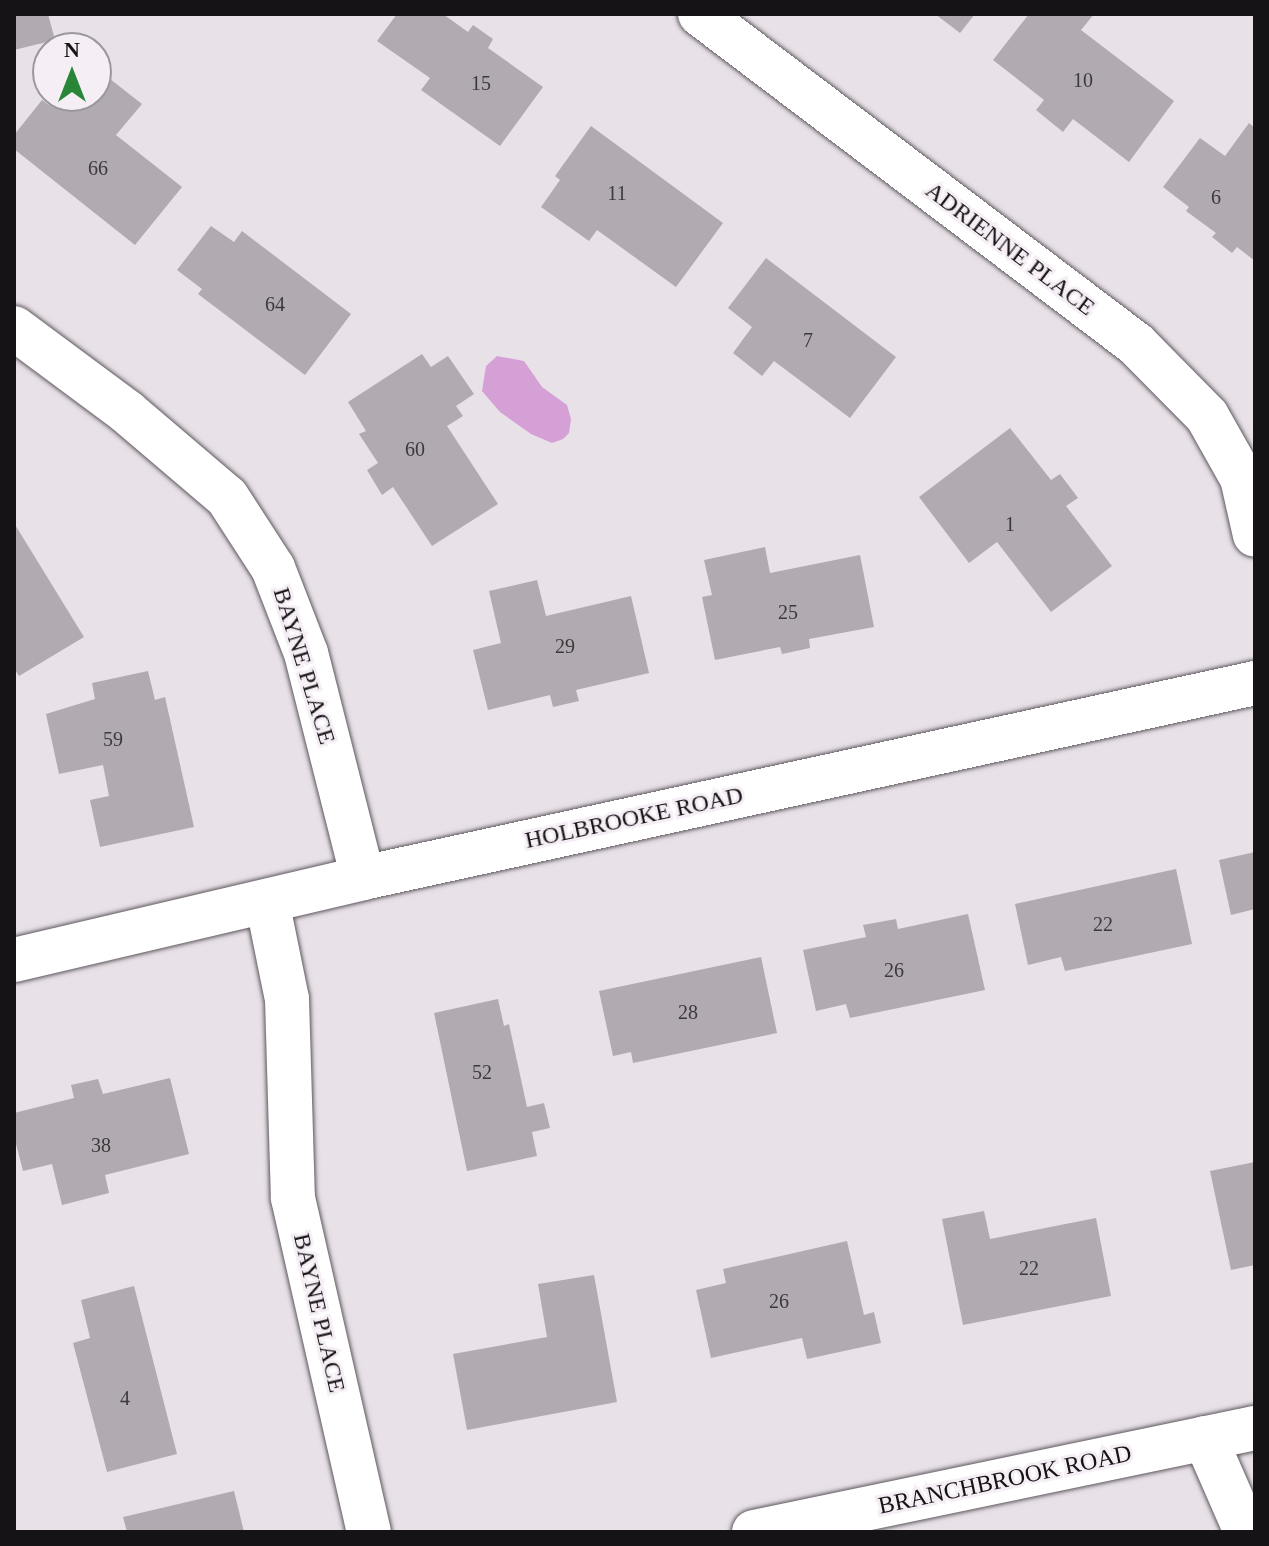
<!DOCTYPE html>
<html>
<head>
<meta charset="utf-8">
<style>
  body { margin:0 }
  #map { position:relative; width:1269px; height:1546px; overflow:hidden; background:#e8e1e8; font-family:Georgia,serif }
  div>[style] { position:absolute }
  .water>* { inset:0; background:#d5a0d5 }
  .building>* { inset:0; background:#b1abb1 }
  .roads { filter:drop-shadow(0 0 2px #5e595e) drop-shadow(0 0 2px #5e595e) }
  .minor>* { height:44px; margin:-22px; padding:0 22px; transform-origin:22px; border-radius:22px; background:#fff }
  span { translate:-50% -50%; white-space:nowrap; text-align:center; line-height:1.15; -webkit-text-stroke:6px #f5eff5; paint-order:stroke }
  .number-label { font-size:20px; color:#3c393c }
  .number-label span { -webkit-text-stroke-width:0 }
  .street-label { font-size:24px; color:#151315 }
  .frame { position:absolute; inset:0; border:16px solid #151315; pointer-events:none }
  .north { position:absolute; left:32px; top:32px; width:80px; height:80px; box-sizing:border-box; background:#f5eff5; border:2px solid #9b979b; border-radius:50%; rotate:0deg; font-size:22px; font-weight:700; line-height:32px; text-align:center; color:#151315 }
  .north::after { content:''; display:block; margin:auto; width:28px; height:36px; background:#298638; clip-path:polygon(50% 0,100% 100%,50% 72%,0 100%) }
</style>
</head>
<body>
<div id="map">
  <div class="water">
    <i style="clip-path:polygon(497px 356px,524px 361px,542px 387px,567px 405px,571px 419px,569px 433px,563px 439px,552px 443px,531px 434px,500px 412px,482px 391px,486px 366px)"></i>
  </div>
  <div class="building">
    <i style="clip-path:polygon(14px 14px,48px 14px,55px 40px,14px 50px)"></i>
    <i style="clip-path:polygon(397px 14px,443px 14px,468px 32px,473px 25px,493px 39px,488px 48px,543px 87px,500px 146px,421px 90px,430px 78px,377px 41px)"></i>
    <i style="clip-path:polygon(935px 14px,975px 14px,960px 33px)"></i>
    <i style="clip-path:polygon(1029px 14px,1094px 14px,1081px 30px,1174px 101px,1129px 162px,1073px 119px,1063px 132px,1036px 110px,1044px 100px,993px 60px)"></i>
    <i style="clip-path:polygon(96px 68px,142px 104px,116px 135px,182px 187px,135px 245px,14px 149px,14px 135px,42px 100px,49px 105px,56px 96px,96px 96px)"></i>
    <i style="clip-path:polygon(1249px 123px,1255px 128px,1255px 261px,1237px 247px,1232px 253px,1212px 237px,1216px 233px,1186px 211px,1189px 207px,1163px 187px,1200px 138px,1225px 156px)"></i>
    <i style="clip-path:polygon(591px 126px,723px 223px,676px 287px,597px 230px,589px 241px,541px 207px,560px 180px,555px 176px)"></i>
    <i style="clip-path:polygon(211px 226px,234px 242px,242px 231px,351px 314px,305px 375px,198px 294px,202px 289px,177px 270px)"></i>
    <i style="clip-path:polygon(766px 258px,896px 357px,850px 418px,774px 361px,762px 376px,733px 353px,752px 327px,728px 308px)"></i>
    <i style="clip-path:polygon(422px 354px,431px 367px,448px 356px,474px 394px,456px 406px,463px 416px,447px 426px,498px 504px,432px 546px,393px 487px,382px 495px,367px 470px,378px 463px,359px 434px,366px 431px,348px 402px)"></i>
    <i style="clip-path:polygon(1010px 428px,1051px 480px,1060px 474px,1078px 498px,1066px 506px,1112px 566px,1051px 612px,997px 542px,969px 563px,919px 497px)"></i>
    <i style="clip-path:polygon(14px 523px,84px 637px,19px 676px,14px 668px)"></i>
    <i style="clip-path:polygon(765px 547px,770px 573px,860px 555px,874px 627px,809px 639px,810px 648px,782px 654px,780px 647px,715px 660px,702px 597px,712px 595px,704px 560px)"></i>
    <i style="clip-path:polygon(537px 580px,546px 616px,631px 596px,649px 673px,576px 690px,579px 701px,553px 707px,550px 695px,488px 710px,473px 650px,501px 643px,489px 591px)"></i>
    <i style="clip-path:polygon(148px 671px,155px 700px,165px 697px,194px 827px,100px 847px,90px 800px,109px 796px,103px 765px,59px 774px,46px 714px,95px 699px,92px 683px)"></i>
    <i style="clip-path:polygon(1255px 852px,1255px 909px,1231px 915px,1219px 860px)"></i>
    <i style="clip-path:polygon(1176px 869px,1192px 944px,1065px 971px,1061px 957px,1028px 965px,1015px 904px)"></i>
    <i style="clip-path:polygon(968px 914px,985px 990px,850px 1018px,846px 1004px,816px 1011px,803px 950px,866px 937px,863px 925px,896px 919px,898px 929px)"></i>
    <i style="clip-path:polygon(761px 957px,777px 1033px,633px 1063px,631px 1052px,613px 1056px,599px 991px)"></i>
    <i style="clip-path:polygon(498px 999px,504px 1026px,509px 1024px,527px 1107px,544px 1103px,550px 1128px,532px 1132px,537px 1156px,467px 1171px,434px 1013px)"></i>
    <i style="clip-path:polygon(170px 1078px,189px 1154px,105px 1175px,109px 1193px,62px 1205px,52px 1164px,23px 1171px,14px 1136px,14px 1113px,74px 1098px,71px 1085px,98px 1079px,103px 1094px)"></i>
    <i style="clip-path:polygon(1255px 1162px,1255px 1265px,1231px 1270px,1210px 1171px)"></i>
    <i style="clip-path:polygon(984px 1211px,990px 1239px,1096px 1218px,1111px 1296px,963px 1325px,942px 1219px)"></i>
    <i style="clip-path:polygon(847px 1241px,864px 1315px,874px 1312px,881px 1343px,807px 1359px,802px 1338px,711px 1358px,696px 1290px,726px 1283px,723px 1269px)"></i>
    <i style="clip-path:polygon(594px 1275px,617px 1402px,467px 1430px,453px 1354px,547px 1337px,538px 1284px)"></i>
    <i style="clip-path:polygon(134px 1286px,177px 1454px,107px 1472px,73px 1343px,90px 1338px,81px 1300px)"></i>
    <i style="clip-path:polygon(234px 1491px,244px 1532px,127px 1532px,123px 1517px)"></i>
  </div>
  <div class="roads">
    <div class="minor">
      <i style="left:700px;top:14px;width:547px;rotate:37.12deg"></i>
      <i style="left:1136px;top:344px;width:101px;rotate:45.4deg"></i>
      <i style="left:1207px;top:416px;width:71px;rotate:60.6deg"></i>
      <i style="left:1242px;top:478px;width:58px;rotate:77.2deg"></i>
      <i style="left:14px;top:328px;width:141px;rotate:36.6deg"></i>
      <i style="left:127px;top:412px;width:131px;rotate:40.4deg"></i>
      <i style="left:227px;top:497px;width:85px;rotate:57.1deg"></i>
      <i style="left:273px;top:568px;width:91px;rotate:68.8deg"></i>
      <i style="left:306px;top:653px;width:232px;rotate:75.8deg"></i>
      <i style="left:267px;top:901px;width:100px;rotate:78.5deg"></i>
      <i style="left:287px;top:999px;width:199px;rotate:88.3deg"></i>
      <i style="left:293px;top:1198px;width:343px;rotate:77.2deg"></i>
      <i style="left:14px;top:960px;width:359px;rotate:-13.2deg"></i>
      <i style="left:363px;top:878px;width:913px;rotate:-12.33deg"></i>
      <i style="left:1205px;top:1438px;width:103px;rotate:66.4deg"></i>
      <i style="left:754px;top:1532px;width:512px;rotate:-11.73deg"></i>
    </div>
  </div>
  <div class="number-label">
    <span style="left:1083px;top:80px">10</span>
    <span style="left:481px;top:83px">15</span>
    <span style="left:98px;top:168px">66</span>
    <span style="left:617px;top:193px">11</span>
    <span style="left:1216px;top:197px">6</span>
    <span style="left:275px;top:304px">64</span>
    <span style="left:808px;top:340px">7</span>
    <span style="left:415px;top:449px">60</span>
    <span style="left:1010px;top:524px">1</span>
    <span style="left:788px;top:612px">25</span>
    <span style="left:565px;top:646px">29</span>
    <span style="left:113px;top:739px">59</span>
    <span style="left:1103px;top:924px">22</span>
    <span style="left:894px;top:970px">26</span>
    <span style="left:688px;top:1012px">28</span>
    <span style="left:482px;top:1072px">52</span>
    <span style="left:101px;top:1145px">38</span>
    <span style="left:1029px;top:1268px">22</span>
    <span style="left:779px;top:1301px">26</span>
    <span style="left:125px;top:1398px">4</span>
  </div>
  <div class="street-label">
    <span style="left:1010px;top:249px;rotate:37deg">ADRIENNE PLACE</span>
    <span style="left:304px;top:666px;rotate:73deg">BAYNE PLACE</span>
    <span style="left:634px;top:818px;rotate:-12deg">HOLBROOKE ROAD</span>
    <span style="left:319px;top:1313px;rotate:77deg">BAYNE PLACE</span>
    <span style="left:1005px;top:1480px;rotate:-12deg">BRANCHBROOK ROAD</span>
  </div>
  <div class="frame"></div>
  <div class="north">N</div>
</div>
</body>
</html>
